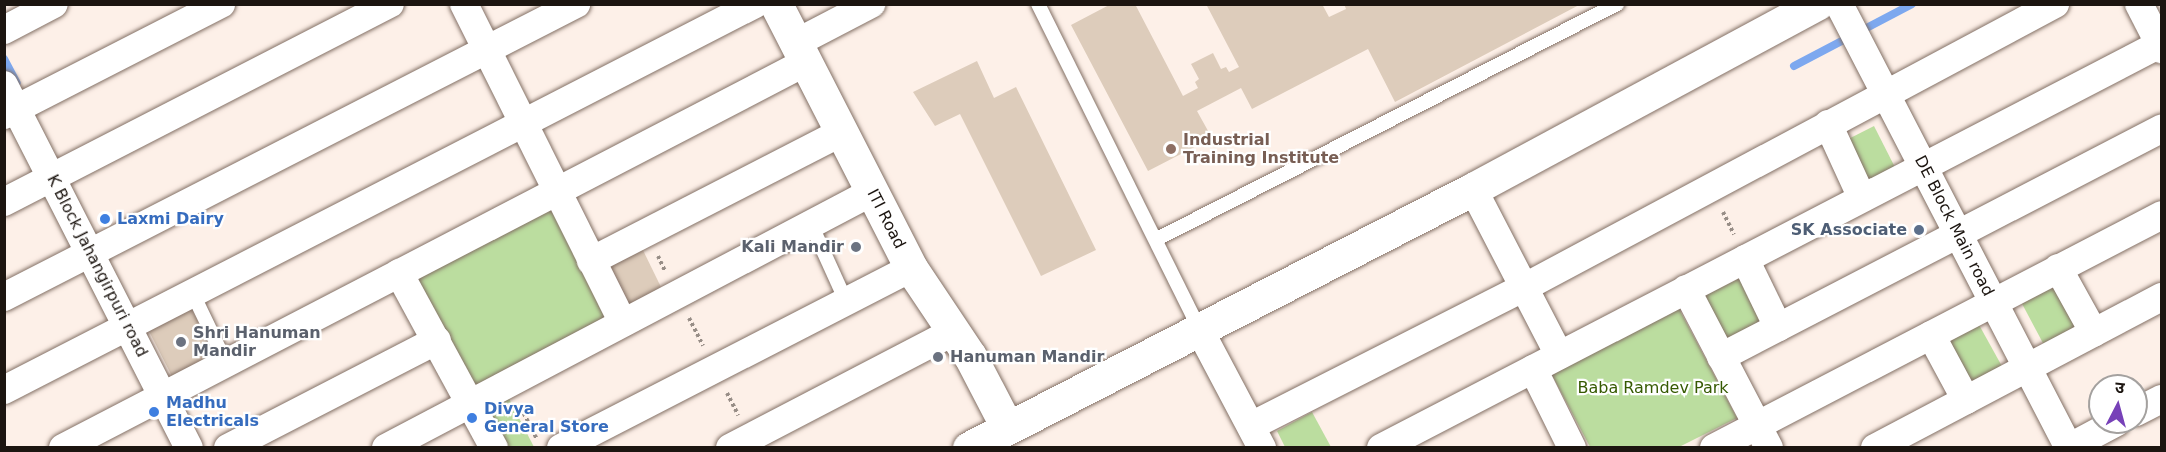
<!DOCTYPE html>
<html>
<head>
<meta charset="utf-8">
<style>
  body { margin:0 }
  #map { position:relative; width:2166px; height:452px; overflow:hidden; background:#fdf0e8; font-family:"DejaVu Sans","Noto Sans Devanagari",sans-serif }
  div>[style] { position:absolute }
  .green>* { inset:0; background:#bbdd9f; transform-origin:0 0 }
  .stream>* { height:8px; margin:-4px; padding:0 4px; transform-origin:4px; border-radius:4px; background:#7da8ef }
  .building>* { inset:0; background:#dcb; transform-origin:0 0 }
  .path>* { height:4px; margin-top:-2px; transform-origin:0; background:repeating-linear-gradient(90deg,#978d86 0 3px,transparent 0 6px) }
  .roads { filter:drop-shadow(0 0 2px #837065) drop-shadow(0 0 2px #837065) }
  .service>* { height:14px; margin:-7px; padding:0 7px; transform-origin:7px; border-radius:7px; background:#fff }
  .minor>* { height:28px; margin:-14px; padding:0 14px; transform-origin:14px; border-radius:14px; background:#fff }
  .tertiary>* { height:33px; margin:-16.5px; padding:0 16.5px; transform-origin:16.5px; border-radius:16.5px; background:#fff }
  .dots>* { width:16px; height:16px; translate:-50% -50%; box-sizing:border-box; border:3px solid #fff; border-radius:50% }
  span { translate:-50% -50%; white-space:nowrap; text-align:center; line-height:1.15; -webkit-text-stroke:4.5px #fff; paint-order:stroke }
  .education-label { font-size:16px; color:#785e54; font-weight:700 }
  .left { translate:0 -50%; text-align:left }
  .shop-label { font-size:16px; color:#366cbe; font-weight:700 }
  .street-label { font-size:16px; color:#1c1510 }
  .service-label { font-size:16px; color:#4e5e75; font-weight:700 }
  .right { translate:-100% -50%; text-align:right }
  .worship-label { font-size:16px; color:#5b616d; font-weight:700 }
  .park-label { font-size:16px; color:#365a02 }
  .frame { position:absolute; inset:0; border:6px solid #1c1510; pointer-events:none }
  .north { position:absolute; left:2088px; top:374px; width:60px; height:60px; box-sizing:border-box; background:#fff; border:2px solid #a4a19f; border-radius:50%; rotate:6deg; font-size:16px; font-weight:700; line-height:24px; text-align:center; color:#1c1510 }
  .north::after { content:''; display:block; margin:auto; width:21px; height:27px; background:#7741b8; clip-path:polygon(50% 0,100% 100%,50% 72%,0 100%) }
</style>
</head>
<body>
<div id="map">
  <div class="green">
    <i style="left:1874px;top:126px;width:49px;height:32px;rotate:63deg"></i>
    <i style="left:551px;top:206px;width:126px;height:153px;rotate:62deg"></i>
    <i style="left:1742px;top:277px;width:51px;height:42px;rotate:63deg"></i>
    <i style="left:2057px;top:280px;width:55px;height:42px;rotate:62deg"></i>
    <i style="clip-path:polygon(1678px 307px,1737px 418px,1679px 447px,1590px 447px,1551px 373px)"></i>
    <i style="left:1978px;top:323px;width:54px;height:43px;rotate:61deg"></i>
    <i style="clip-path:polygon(506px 393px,534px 447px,498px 447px,477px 407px)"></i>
    <i style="clip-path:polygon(1312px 412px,1331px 447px,1285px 447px,1277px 431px)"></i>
  </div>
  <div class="stream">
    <i style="left:4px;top:59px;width:27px;rotate:62deg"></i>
    <i style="left:1794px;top:66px;width:133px;rotate:-27.7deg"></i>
  </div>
  <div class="building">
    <i style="clip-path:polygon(1111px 4px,1135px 4px,1183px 96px,1198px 88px,1195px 82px,1199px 79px,1191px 64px,1213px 53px,1221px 69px,1226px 67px,1229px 72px,1239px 67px,1206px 4px,1322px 4px,1329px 17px,1346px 9px,1344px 4px,1581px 4px,1395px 102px,1368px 49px,1252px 109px,1241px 88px,1197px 111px,1212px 138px,1148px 171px,1071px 25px)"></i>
    <i style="clip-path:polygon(977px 61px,994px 98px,1016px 87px,1096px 250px,1041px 276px,960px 114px,935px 126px,913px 92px)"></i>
    <i style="left:639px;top:242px;width:59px;height:44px;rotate:64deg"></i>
    <i style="left:190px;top:306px;width:57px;height:48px;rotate:63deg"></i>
  </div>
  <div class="path">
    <i style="left:1723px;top:212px;width:25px;rotate:64deg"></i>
    <i style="left:658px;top:256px;width:17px;rotate:65deg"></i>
    <i style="left:689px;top:318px;width:31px;rotate:63deg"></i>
    <i style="left:727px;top:393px;width:25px;rotate:63deg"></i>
    <i style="left:521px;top:408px;width:35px;rotate:63deg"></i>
  </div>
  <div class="roads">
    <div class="service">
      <i style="left:1038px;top:4px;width:360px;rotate:63.6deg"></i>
      <i style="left:811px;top:224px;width:85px;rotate:65.6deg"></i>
      <i style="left:1157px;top:239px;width:517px;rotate:-27.06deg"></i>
      <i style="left:193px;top:294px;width:76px;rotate:64.4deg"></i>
    </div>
    <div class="minor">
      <i style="left:464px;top:4px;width:356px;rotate:63.5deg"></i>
      <i style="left:1839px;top:4px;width:500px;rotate:62.62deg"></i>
      <i style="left:2139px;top:4px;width:51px;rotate:62.9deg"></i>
      <i style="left:4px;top:30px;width:56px;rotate:-27.5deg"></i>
      <i style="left:796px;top:43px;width:85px;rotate:-27.5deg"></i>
      <i style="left:4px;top:85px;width:407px;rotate:63deg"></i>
      <i style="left:4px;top:115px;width:244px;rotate:-27.1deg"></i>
      <i style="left:1828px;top:124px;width:81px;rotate:65.3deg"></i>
      <i style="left:1473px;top:189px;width:187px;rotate:62.6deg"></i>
      <i style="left:4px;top:202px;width:434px;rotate:-27.2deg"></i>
      <i style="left:1745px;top:259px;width:76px;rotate:64.1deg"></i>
      <i style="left:591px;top:261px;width:282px;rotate:-27.2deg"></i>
      <i style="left:2058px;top:268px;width:74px;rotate:61deg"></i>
      <i style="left:399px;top:273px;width:199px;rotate:61.5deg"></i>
      <i style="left:1686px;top:289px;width:179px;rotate:62.4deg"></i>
      <i style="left:4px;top:297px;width:643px;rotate:-27.12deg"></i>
      <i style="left:1198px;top:327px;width:137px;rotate:62.1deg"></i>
      <i style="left:1931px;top:335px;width:74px;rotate:61.7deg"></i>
      <i style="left:1721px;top:357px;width:497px;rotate:-27.4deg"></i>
      <i style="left:1533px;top:369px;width:88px;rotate:63.7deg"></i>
      <i style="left:4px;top:390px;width:844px;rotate:-27.2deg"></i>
      <i style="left:2136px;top:412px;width:29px;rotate:-27deg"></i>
      <i style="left:1251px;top:426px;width:307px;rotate:-26.9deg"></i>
      <i style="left:1525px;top:287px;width:601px;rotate:-28.1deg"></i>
      <i style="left:63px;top:448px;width:837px;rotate:-27.45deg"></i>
      <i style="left:228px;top:448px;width:235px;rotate:-27.3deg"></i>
      <i style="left:386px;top:448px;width:549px;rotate:-27.78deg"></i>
      <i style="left:561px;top:448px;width:394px;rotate:-27.2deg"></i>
      <i style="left:730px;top:448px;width:249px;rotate:-27.5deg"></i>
      <i style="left:1381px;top:448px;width:880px;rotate:-27.41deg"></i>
      <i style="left:1714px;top:448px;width:505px;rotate:-27.48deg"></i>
      <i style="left:1875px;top:448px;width:324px;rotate:-27.8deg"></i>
      <i style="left:2068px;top:448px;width:55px;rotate:-28deg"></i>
    </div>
    <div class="tertiary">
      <i style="left:776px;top:4px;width:297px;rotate:62.9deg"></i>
      <i style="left:911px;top:268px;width:106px;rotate:56.2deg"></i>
      <i style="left:970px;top:356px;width:80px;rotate:62.5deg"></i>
      <i style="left:969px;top:448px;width:567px;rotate:-27.2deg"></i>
      <i style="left:1473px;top:189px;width:391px;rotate:-28.3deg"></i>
    </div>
  </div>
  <div class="dots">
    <i style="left:1171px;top:149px;background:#8d6e63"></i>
    <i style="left:105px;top:219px;background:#3f7fe0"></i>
    <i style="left:1919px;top:230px;background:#5c6f8a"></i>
    <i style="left:856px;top:247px;background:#6b7280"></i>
    <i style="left:181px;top:342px;background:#6b7280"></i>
    <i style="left:938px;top:357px;background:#6b7280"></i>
    <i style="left:154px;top:412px;background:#3f7fe0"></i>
    <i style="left:472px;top:418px;background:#3f7fe0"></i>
  </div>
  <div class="education-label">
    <span class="left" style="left:1183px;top:149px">Industrial<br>Training Institute</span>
  </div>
  <div class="shop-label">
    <span class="left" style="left:117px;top:219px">Laxmi Dairy</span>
    <span class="left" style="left:166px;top:412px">Madhu<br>Electricals</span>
    <span class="left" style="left:484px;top:418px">Divya<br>General Store</span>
  </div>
  <div class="street-label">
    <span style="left:886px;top:219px;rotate:63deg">ITI Road</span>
    <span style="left:1954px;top:226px;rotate:63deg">DE Block Main road</span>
    <span style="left:97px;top:266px;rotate:63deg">K Block Jahangirpuri road</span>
  </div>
  <div class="service-label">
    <span class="right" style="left:1907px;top:230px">SK Associate</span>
  </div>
  <div class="worship-label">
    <span class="right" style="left:844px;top:247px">Kali Mandir</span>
    <span class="left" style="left:193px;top:342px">Shri Hanuman<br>Mandir</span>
    <span class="left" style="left:950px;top:357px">Hanuman Mandir</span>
  </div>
  <div class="park-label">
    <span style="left:1653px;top:388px">Baba Ramdev Park</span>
  </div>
  <div class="frame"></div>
  <div class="north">उ</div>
</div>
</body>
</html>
